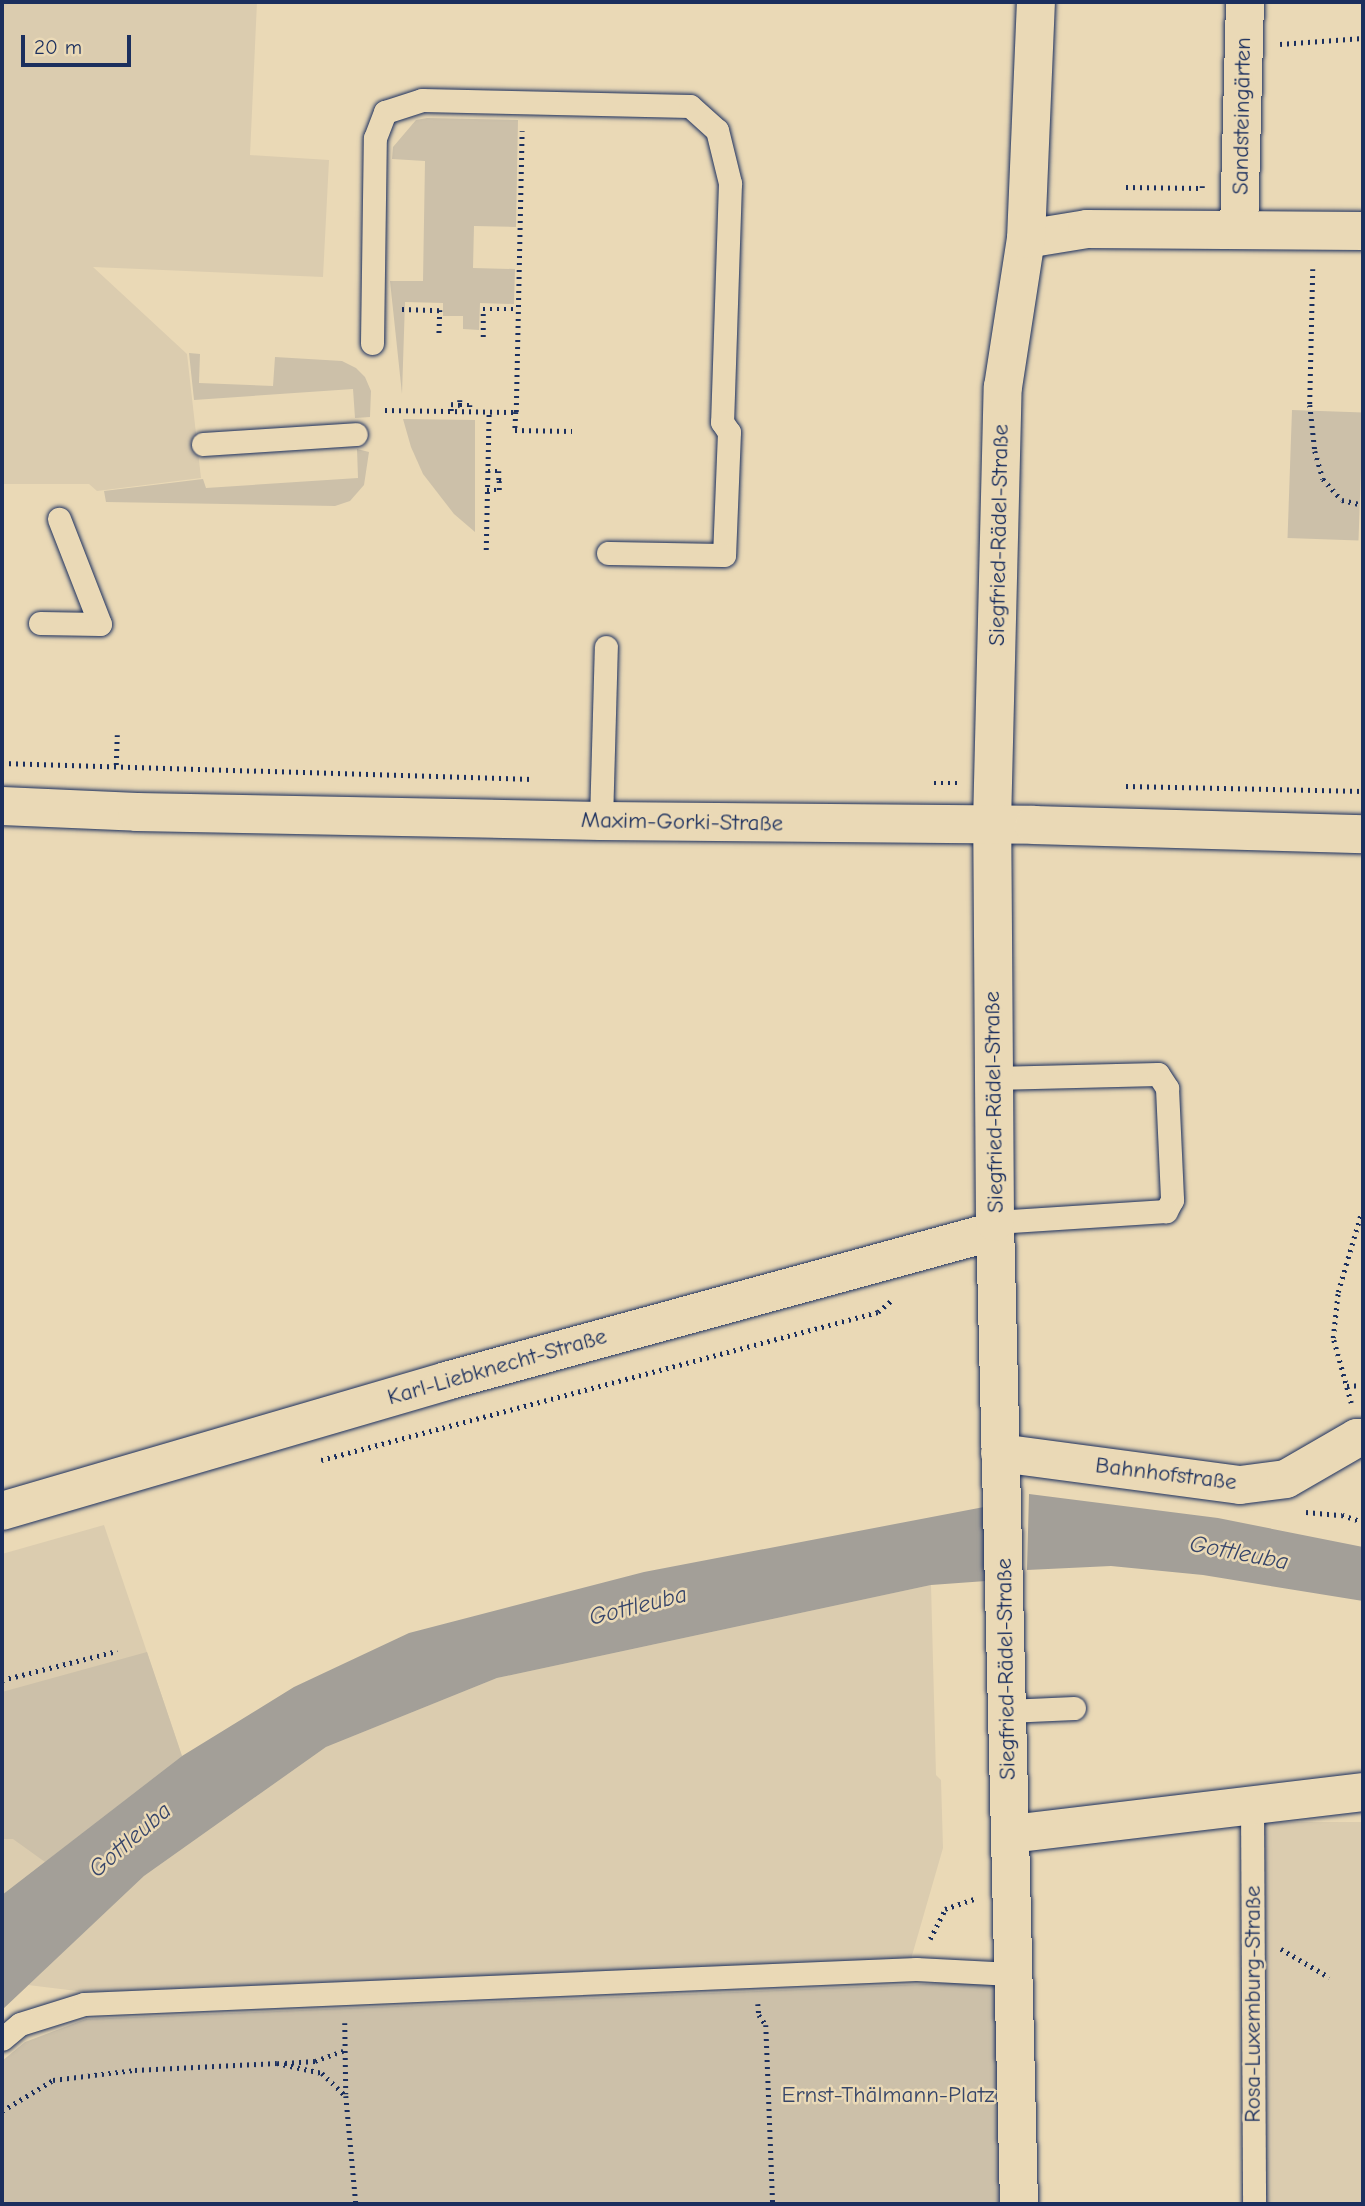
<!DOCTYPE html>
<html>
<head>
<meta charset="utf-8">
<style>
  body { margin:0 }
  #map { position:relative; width:1365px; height:2206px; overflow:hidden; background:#ead9b6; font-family:"Comic Neue",sans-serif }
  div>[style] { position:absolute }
  .built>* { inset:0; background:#dbccaf; transform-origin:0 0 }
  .green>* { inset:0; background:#ccc0a9; transform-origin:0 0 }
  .water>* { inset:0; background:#a39f98 }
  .path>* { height:4.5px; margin-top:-2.25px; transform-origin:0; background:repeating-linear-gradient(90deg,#1b2f5e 0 2px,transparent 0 7px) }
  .roads { filter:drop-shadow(0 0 2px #1b2f5e) drop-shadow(0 0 2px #1b2f5e) }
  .service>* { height:23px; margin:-11.5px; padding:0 11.5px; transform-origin:11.5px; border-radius:11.5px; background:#ead9b6 }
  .minor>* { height:38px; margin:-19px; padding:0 19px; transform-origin:19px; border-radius:19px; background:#ead9b6 }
  .secondary>* { height:38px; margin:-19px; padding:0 19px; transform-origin:19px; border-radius:19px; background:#ead9b6 }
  span { translate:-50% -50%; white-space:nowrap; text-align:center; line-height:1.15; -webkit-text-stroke:5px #ead9b6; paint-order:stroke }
  .street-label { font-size:23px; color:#1b2f5e }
  .park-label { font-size:23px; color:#364569 }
  .water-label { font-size:24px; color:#36456a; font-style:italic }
  .frame { position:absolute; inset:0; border:4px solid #1b2f5e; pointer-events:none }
  .scale { position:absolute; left:21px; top:35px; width:110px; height:32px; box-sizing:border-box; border:4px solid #1b2f5e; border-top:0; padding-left:9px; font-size:21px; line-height:24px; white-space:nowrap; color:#1b2f5e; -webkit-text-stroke:5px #ead9b6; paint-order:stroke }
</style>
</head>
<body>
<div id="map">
  <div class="built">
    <i style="clip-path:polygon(2px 2px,257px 2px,250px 155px,329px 160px,323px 277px,93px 267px,187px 354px,201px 478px,97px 491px,89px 484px,2px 484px)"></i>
    <i style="clip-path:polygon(104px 1525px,182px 1756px,2px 1895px,2px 1554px)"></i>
    <i style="clip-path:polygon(931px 1585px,936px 1775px,941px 1780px,943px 1848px,911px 1959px,85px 1992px,28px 1985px,144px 1876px,326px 1747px,497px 1678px)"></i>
    <i style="left:1363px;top:1822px;width:382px;height:102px;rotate:90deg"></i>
  </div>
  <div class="green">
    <i style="clip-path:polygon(427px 118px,518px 120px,516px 227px,474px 226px,473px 268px,515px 269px,514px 304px,480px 303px,479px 330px,463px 329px,463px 316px,443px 316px,443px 303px,405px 302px,402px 394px,390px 281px,423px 281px,425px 161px,392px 159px,393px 147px,416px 120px)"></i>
    <i style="clip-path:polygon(189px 353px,200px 354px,199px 383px,273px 386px,275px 357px,342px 361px,356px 368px,365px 377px,371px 391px,370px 417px,355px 418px,353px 389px,194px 400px)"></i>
    <i style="left:1292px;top:410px;width:71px;height:128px;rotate:2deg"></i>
    <i style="clip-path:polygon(403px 419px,475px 420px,475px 532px,454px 514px,423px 474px,411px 447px)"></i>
    <i style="clip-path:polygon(357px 449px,369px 452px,364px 485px,350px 501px,335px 506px,106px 502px,104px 491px,203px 479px,206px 488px,358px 478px)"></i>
    <i style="clip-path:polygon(147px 1652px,182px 1756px,45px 1862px,13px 1839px,2px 1839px,2px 1692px)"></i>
    <i style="clip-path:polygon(997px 1981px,999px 2204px,2px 2204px,2px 2061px,25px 2042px,86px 2019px)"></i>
  </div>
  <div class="water">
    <i style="clip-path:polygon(1029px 1494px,1218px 1518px,1363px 1547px,1363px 1601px,1203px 1575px,1111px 1566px,1027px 1570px)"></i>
    <i style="clip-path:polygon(984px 1507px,986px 1581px,931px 1585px,497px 1678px,326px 1747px,144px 1876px,2px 2010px,2px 1895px,182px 1756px,294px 1687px,409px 1633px,644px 1572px)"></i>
  </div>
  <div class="path">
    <i style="left:1280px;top:44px;width:83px;rotate:-4.1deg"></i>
    <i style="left:1126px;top:187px;width:76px;rotate:0.8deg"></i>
    <i style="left:1202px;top:188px;width:2px;rotate:-90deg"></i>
    <i style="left:1313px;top:269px;width:136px;rotate:91.3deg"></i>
    <i style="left:1310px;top:405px;width:46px;rotate:83.8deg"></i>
    <i style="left:1315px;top:451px;width:29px;rotate:74deg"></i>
    <i style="left:1323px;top:479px;width:28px;rotate:48deg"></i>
    <i style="left:1342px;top:500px;width:22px;rotate:13deg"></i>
    <i style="left:402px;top:309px;width:38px;rotate:2deg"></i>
    <i style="left:440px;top:310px;width:26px;rotate:92deg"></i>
    <i style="left:483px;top:337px;width:28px;rotate:-90deg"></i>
    <i style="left:483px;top:309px;width:35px"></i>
    <i style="left:460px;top:400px;width:5px;rotate:90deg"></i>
    <i style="left:460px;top:405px;width:10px"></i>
    <i style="left:470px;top:405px;width:6px;rotate:90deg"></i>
    <i style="left:385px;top:410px;width:131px;rotate:0.9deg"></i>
    <i style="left:516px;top:412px;width:281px;rotate:-88.8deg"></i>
    <i style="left:451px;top:411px;width:7px;rotate:-90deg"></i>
    <i style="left:451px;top:404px;width:9px;rotate:6deg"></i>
    <i style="left:516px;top:412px;width:18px;rotate:93deg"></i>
    <i style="left:515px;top:430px;width:57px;rotate:1deg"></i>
    <i style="left:488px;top:471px;width:11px"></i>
    <i style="left:499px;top:471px;width:10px;rotate:90deg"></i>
    <i style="left:487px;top:490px;width:12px"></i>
    <i style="left:499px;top:490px;width:9px;rotate:-90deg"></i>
    <i style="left:499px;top:481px;width:5px"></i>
    <i style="left:486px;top:550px;width:138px;rotate:-88.8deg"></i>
    <i style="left:2px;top:763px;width:531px;rotate:1.73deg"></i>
    <i style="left:116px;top:765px;width:30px;rotate:-88deg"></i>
    <i style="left:934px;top:783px;width:23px"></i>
    <i style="left:1126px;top:786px;width:237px;rotate:1.2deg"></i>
    <i style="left:2px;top:974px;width:7px"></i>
    <i style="left:1347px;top:1386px;width:16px;rotate:-4deg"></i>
    <i style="left:1351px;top:1403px;width:67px;rotate:-105.5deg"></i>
    <i style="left:1333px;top:1338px;width:46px;rotate:-83.8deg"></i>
    <i style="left:1338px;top:1292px;width:81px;rotate:-73.6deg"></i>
    <i style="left:321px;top:1460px;width:576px;rotate:-14.88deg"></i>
    <i style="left:878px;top:1312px;width:20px;rotate:-41deg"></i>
    <i style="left:1306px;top:1512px;width:36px;rotate:5deg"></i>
    <i style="left:1342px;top:1515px;width:22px;rotate:18deg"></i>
    <i style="left:2px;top:1680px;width:119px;rotate:-14.2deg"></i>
    <i style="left:930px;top:1939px;width:34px;rotate:-63deg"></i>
    <i style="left:945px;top:1909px;width:31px;rotate:-19deg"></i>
    <i style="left:1281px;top:1949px;width:56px;rotate:30.3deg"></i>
    <i style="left:758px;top:2004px;width:11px;rotate:85deg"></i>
    <i style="left:759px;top:2015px;width:12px;rotate:55deg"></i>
    <i style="left:766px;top:2025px;width:179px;rotate:87.8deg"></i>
    <i style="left:345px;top:2023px;width:71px;rotate:89.2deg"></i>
    <i style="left:285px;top:2063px;width:30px;rotate:-4deg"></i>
    <i style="left:315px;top:2061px;width:30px;rotate:-20deg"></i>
    <i style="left:2px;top:2111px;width:60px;rotate:-31.3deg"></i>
    <i style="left:53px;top:2080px;width:83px;rotate:-7deg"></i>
    <i style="left:135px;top:2070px;width:142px;rotate:-2.8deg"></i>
    <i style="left:277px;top:2063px;width:46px;rotate:12.5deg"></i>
    <i style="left:322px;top:2073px;width:33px;rotate:44deg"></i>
    <i style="left:346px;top:2096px;width:108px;rotate:84.7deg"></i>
  </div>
  <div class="roads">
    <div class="service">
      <i style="left:372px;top:343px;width:205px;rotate:-89.2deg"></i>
      <i style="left:375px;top:138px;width:28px;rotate:-69deg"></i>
      <i style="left:385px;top:112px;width:39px;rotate:-18deg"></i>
      <i style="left:422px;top:100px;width:268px;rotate:1.3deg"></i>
      <i style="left:690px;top:106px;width:36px;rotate:42deg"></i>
      <i style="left:717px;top:130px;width:55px;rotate:76.2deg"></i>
      <i style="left:730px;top:183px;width:239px;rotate:91.9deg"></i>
      <i style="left:722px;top:422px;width:12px;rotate:55deg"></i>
      <i style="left:729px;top:432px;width:123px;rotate:92.3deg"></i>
      <i style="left:724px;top:555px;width:116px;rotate:-179deg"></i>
      <i style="left:203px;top:444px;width:153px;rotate:-3.7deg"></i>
      <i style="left:40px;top:623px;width:60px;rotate:1deg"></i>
      <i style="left:100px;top:624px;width:113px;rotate:-111.3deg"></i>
      <i style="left:601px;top:821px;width:174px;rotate:-88.4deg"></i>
      <i style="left:993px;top:1078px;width:165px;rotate:-1.4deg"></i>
      <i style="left:1158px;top:1074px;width:17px;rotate:57deg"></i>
      <i style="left:1167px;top:1088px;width:112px;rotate:87.4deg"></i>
      <i style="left:1172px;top:1200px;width:13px;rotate:119deg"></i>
      <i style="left:1166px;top:1211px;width:171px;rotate:176.3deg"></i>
      <i style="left:1007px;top:1711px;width:67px;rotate:-2.6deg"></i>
      <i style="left:1252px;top:1805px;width:399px;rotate:89.7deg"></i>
      <i style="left:2px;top:2039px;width:23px;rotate:-40deg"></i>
      <i style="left:20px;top:2024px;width:67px;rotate:-17.4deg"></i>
      <i style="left:84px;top:2004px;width:833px;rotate:-2.41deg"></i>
      <i style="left:916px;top:1969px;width:96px;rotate:3deg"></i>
    </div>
    <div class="minor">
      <i style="left:1239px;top:230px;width:228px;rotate:-88.5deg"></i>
      <i style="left:1026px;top:239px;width:62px;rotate:-9.3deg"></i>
      <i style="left:1087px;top:229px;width:276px;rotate:0.4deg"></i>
      <i style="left:1000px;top:1453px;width:242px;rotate:7.6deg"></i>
      <i style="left:1240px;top:1485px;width:46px;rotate:-7.4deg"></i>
      <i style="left:1286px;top:1479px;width:82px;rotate:-30deg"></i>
      <i style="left:1357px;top:1438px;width:6px"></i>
      <i style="left:2px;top:1511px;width:463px;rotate:-16.3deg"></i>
      <i style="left:446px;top:1381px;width:569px;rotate:-15.28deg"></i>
      <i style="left:1011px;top:1834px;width:354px;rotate:-6.8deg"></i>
      <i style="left:1019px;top:2204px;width:982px;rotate:-91.4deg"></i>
      <i style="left:995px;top:1222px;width:398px;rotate:-90.4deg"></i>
      <i style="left:992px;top:824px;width:437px;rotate:-88.6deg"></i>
      <i style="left:1003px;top:387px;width:150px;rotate:-81.2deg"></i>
      <i style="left:1026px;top:239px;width:237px;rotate:-87.6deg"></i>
    </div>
    <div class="secondary">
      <i style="left:2px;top:806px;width:135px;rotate:2.5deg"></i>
      <i style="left:137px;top:812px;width:464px;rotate:1.1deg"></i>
      <i style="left:601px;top:821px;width:433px;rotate:0.5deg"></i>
      <i style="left:1034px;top:825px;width:329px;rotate:1.6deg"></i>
    </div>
  </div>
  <div class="street-label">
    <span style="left:1242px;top:116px;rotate:-89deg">Sandsteingärten</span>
    <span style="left:999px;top:535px;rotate:-89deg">Siegfried-Rädel-Straße</span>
    <span style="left:682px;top:822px;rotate:1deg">Maxim-Gorki-Straße</span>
    <span style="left:994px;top:1102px;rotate:-91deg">Siegfried-Rädel-Straße</span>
    <span style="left:497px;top:1367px;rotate:-16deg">Karl-Liebknecht-Straße</span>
    <span style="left:1166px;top:1474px;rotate:7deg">Bahnhofstraße</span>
    <span style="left:1006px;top:1669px;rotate:-91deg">Siegfried-Rädel-Straße</span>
    <span style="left:1253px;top:2004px;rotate:-90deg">Rosa-Luxemburg-Straße</span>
  </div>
  <div class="park-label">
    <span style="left:888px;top:2095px">Ernst-Thälmann-Platz</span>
  </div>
  <div class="water-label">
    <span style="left:1239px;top:1553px;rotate:11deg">Gottleuba</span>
    <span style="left:638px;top:1606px;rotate:-14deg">Gottleuba</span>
    <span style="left:130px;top:1840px;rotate:-41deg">Gottleuba</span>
  </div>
  <div class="frame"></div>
  <div class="scale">20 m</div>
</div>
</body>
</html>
